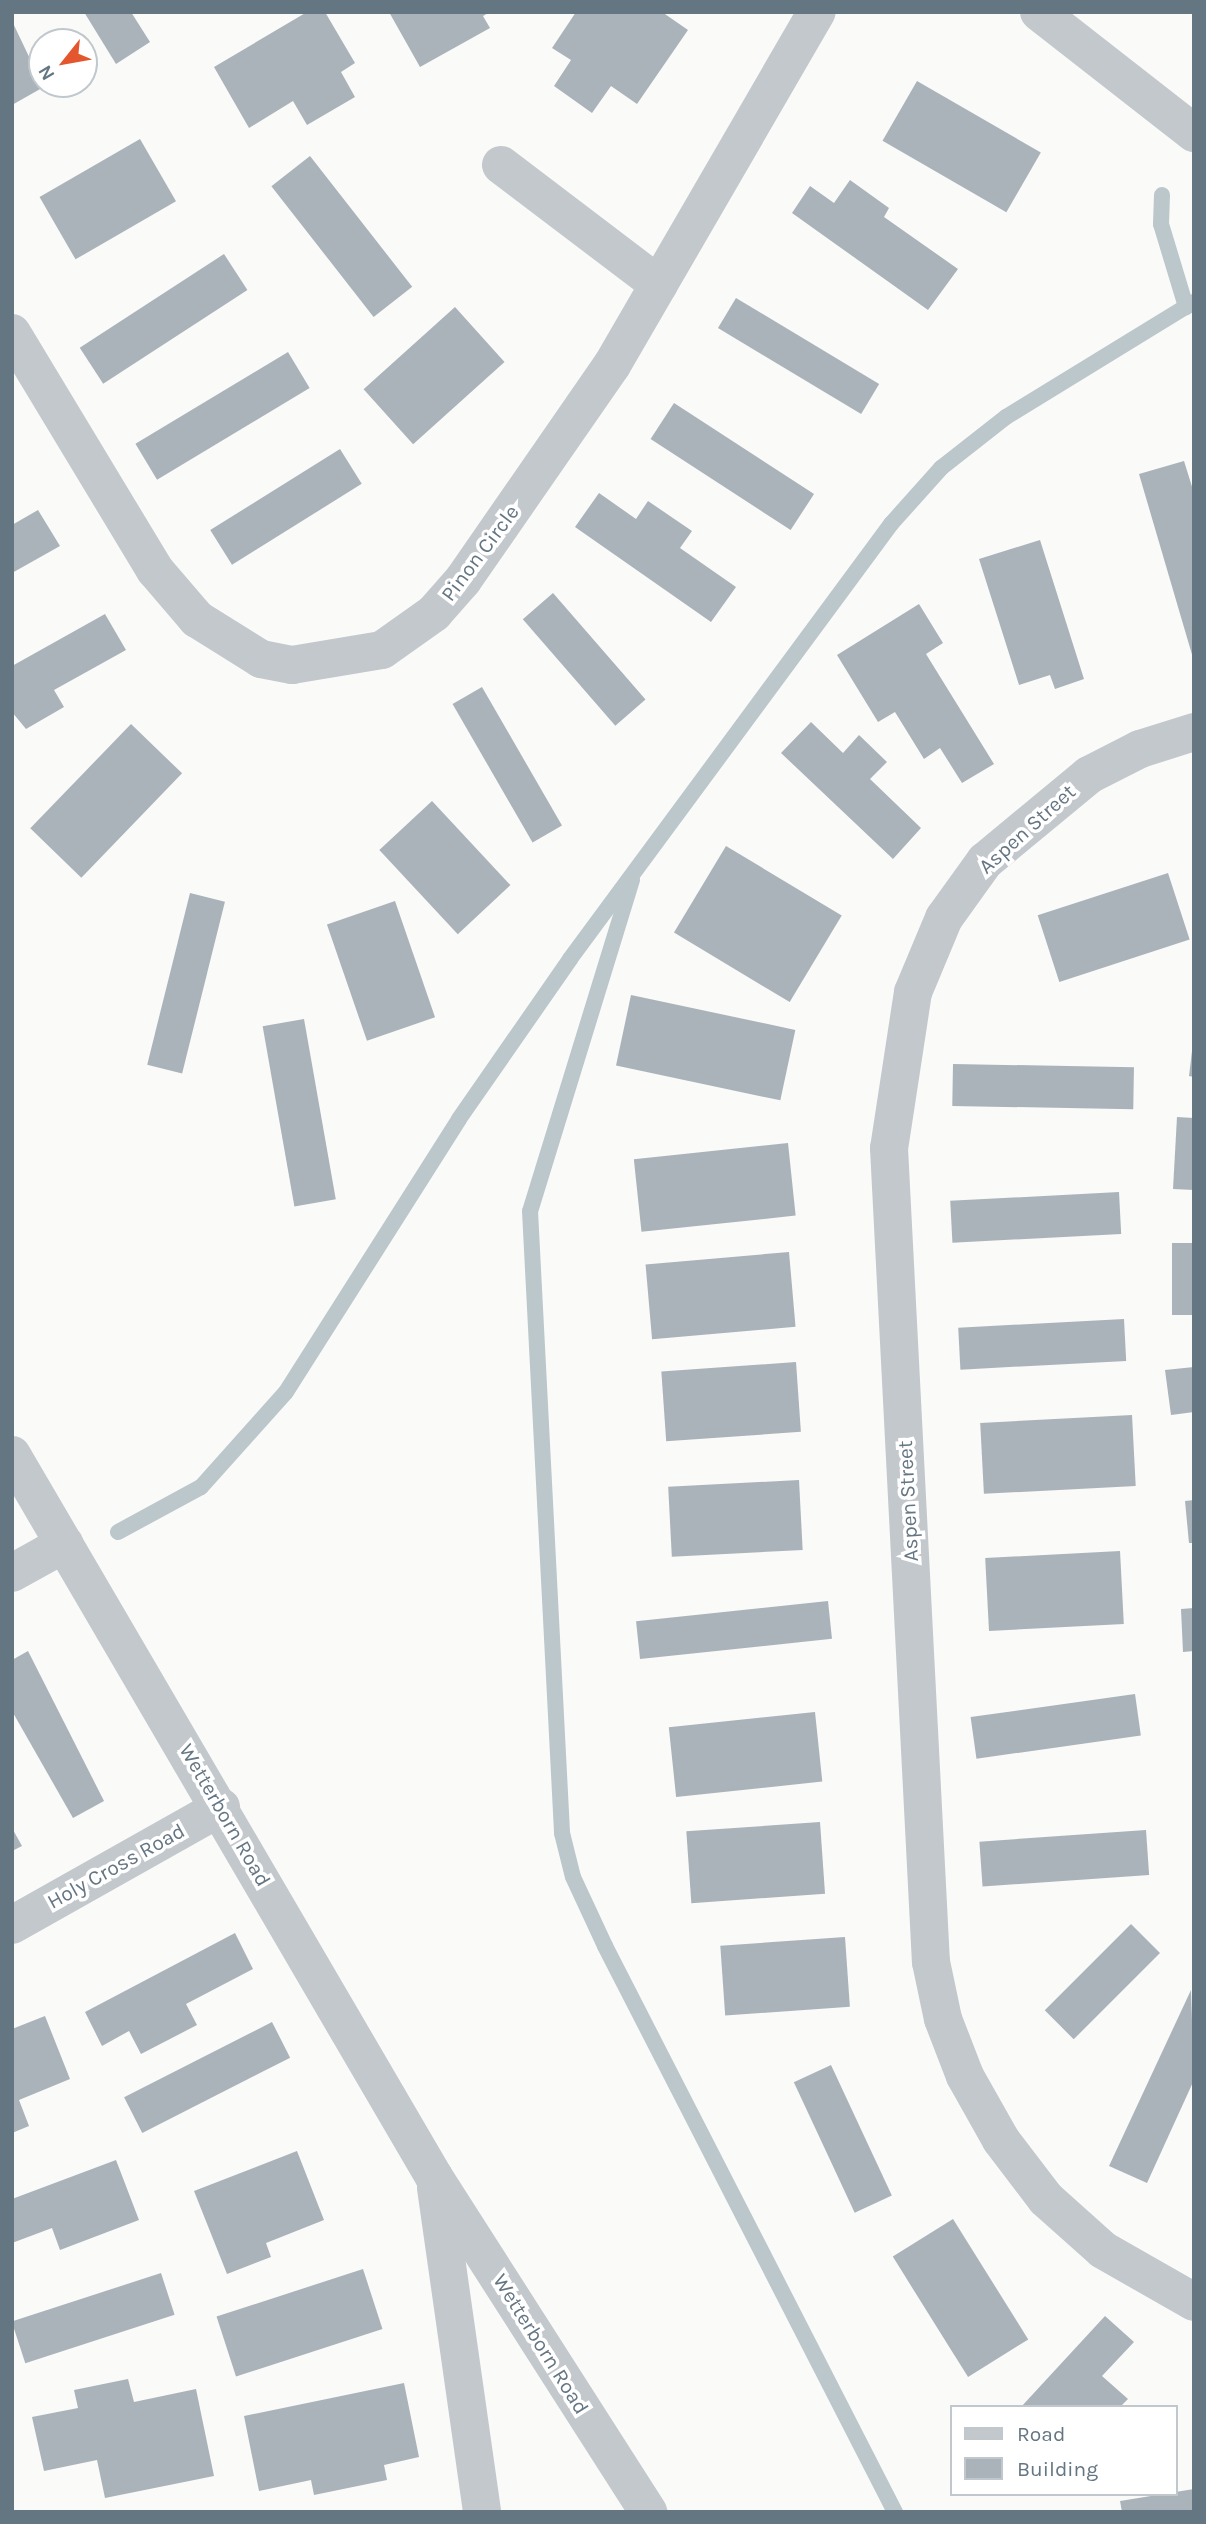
<!DOCTYPE html>
<html>
<head>
<meta charset="utf-8">
<style>
  body { margin:0 }
  #map { position:relative; width:1206px; height:2524px; overflow:hidden; background:#fafaf8; font-family:Karla,sans-serif }
  div>[style] { position:absolute }
  .stream>* { height:16px; margin:-8px; padding:0 8px; transform-origin:8px; border-radius:8px; background:#bbc7cb }
  .building>* { inset:0; background:#aab3b9; transform-origin:0 0 }
  .minor>* { height:38px; margin:-19px; padding:0 19px; transform-origin:19px; border-radius:19px; background:#c3c8cc }
  span { translate:-50% -50%; white-space:nowrap; text-align:center; line-height:1.15; -webkit-text-stroke:7px #fff; paint-order:stroke }
  .street-label { font-size:21px; color:#657683 }
  .frame { position:absolute; inset:0; border:14px solid #657683; pointer-events:none }
  .legend { position:absolute; left:950px; top:2405px; width:228px; height:91px; box-sizing:border-box; background:#fff; border:2px solid #c1c8cd; margin:0; padding:9px 12px; list-style:none; font-size:21px; color:#657683 }
  .legend li { display:flex; align-items:center; gap:14px; height:35px }
  .legend b { width:35px; border:2px solid #c1c8cd }
  .north { position:absolute; left:28px; top:28px; width:70px; height:70px; box-sizing:border-box; background:#fff; border:2px solid #c1c8cd; border-radius:50%; rotate:239deg; font-size:19px; font-weight:700; line-height:28px; text-align:center; color:#657683 }
  .north::after { content:''; display:block; margin:auto; width:24px; height:32px; background:#e4572e; clip-path:polygon(50% 0,100% 100%,50% 72%,0 100%) }
</style>
</head>
<body>
<div id="map">
  <div class="stream">
    <i style="left:1162px;top:195px;width:29px;rotate:92deg"></i>
    <i style="left:1161px;top:224px;width:87px;rotate:73.2deg"></i>
    <i style="left:632px;top:880px;width:346px;rotate:107.1deg"></i>
    <i style="left:530px;top:1211px;width:623px;rotate:87.05deg"></i>
    <i style="left:562px;top:1833px;width:45px;rotate:76deg"></i>
    <i style="left:573px;top:1877px;width:76px;rotate:65.1deg"></i>
    <i style="left:605px;top:1946px;width:636px;rotate:62.87deg"></i>
    <i style="left:118px;top:1532px;width:94px;rotate:-28.5deg"></i>
    <i style="left:201px;top:1487px;width:127px;rotate:-48.2deg"></i>
    <i style="left:286px;top:1392px;width:323px;rotate:-57.6deg"></i>
    <i style="left:459px;top:1119px;width:195px;rotate:-55.2deg"></i>
    <i style="left:570px;top:959px;width:541px;rotate:-53.58deg"></i>
    <i style="left:891px;top:524px;width:75px;rotate:-48.2deg"></i>
    <i style="left:941px;top:468px;width:83px;rotate:-38.1deg"></i>
    <i style="left:1006px;top:417px;width:220px;rotate:-31.5deg"></i>
  </div>
  <div class="building">
    <i style="clip-path:polygon(84px 12px,131px 12px,150px 42px,116px 64px)"></i>
    <i style="clip-path:polygon(307px 12px,325px 12px,355px 63px,341px 72px,355px 97px,307px 125px,293px 101px,249px 128px,214px 67px)"></i>
    <i style="clip-path:polygon(389px 12px,490px 12px,483px 16px,490px 28px,420px 67px)"></i>
    <i style="clip-path:polygon(576px 12px,662px 12px,688px 30px,637px 104px,611px 86px,592px 113px,554px 86px,571px 60px,552px 48px)"></i>
    <i style="clip-path:polygon(12px 21px,42px 84px,49px 84px,12px 105px)"></i>
    <i style="left:917px;top:81px;width:143px;height:69px;rotate:30deg"></i>
    <i style="left:140px;top:139px;width:72px;height:116px;rotate:60deg"></i>
    <i style="left:310px;top:156px;width:166px;height:49px;rotate:52deg"></i>
    <i style="clip-path:polygon(850px 180px,889px 208px,884px 217px,958px 269px,928px 310px,792px 213px,810px 186px,834px 203px)"></i>
    <i style="left:224px;top:254px;width:43px;height:172px;rotate:57deg"></i>
    <i style="left:736px;top:298px;width:167px;height:35px;rotate:31deg"></i>
    <i style="left:455px;top:307px;width:74px;height:123px;rotate:48deg"></i>
    <i style="left:288px;top:352px;width:42px;height:178px;rotate:59deg"></i>
    <i style="left:674px;top:403px;width:167px;height:43px;rotate:33deg"></i>
    <i style="left:340px;top:449px;width:41px;height:153px;rotate:58deg"></i>
    <i style="clip-path:polygon(1184px 461px,1194px 493px,1193px 658px,1139px 474px)"></i>
    <i style="clip-path:polygon(599px 493px,636px 519px,648px 501px,692px 531px,680px 548px,736px 587px,711px 622px,575px 527px)"></i>
    <i style="clip-path:polygon(38px 510px,60px 546px,12px 573px,12px 525px)"></i>
    <i style="clip-path:polygon(1040px 540px,1084px 679px,1055px 689px,1050px 675px,1019px 685px,979px 559px)"></i>
    <i style="left:553px;top:593px;width:141px;height:40px;rotate:49deg"></i>
    <i style="clip-path:polygon(919px 604px,943px 643px,926px 654px,994px 764px,962px 783px,940px 748px,924px 759px,895px 712px,878px 722px,837px 655px)"></i>
    <i style="clip-path:polygon(105px 614px,126px 650px,54px 690px,64px 707px,26px 729px,12px 712px,12px 666px)"></i>
    <i style="left:482px;top:687px;width:160px;height:34px;rotate:60deg"></i>
    <i style="clip-path:polygon(811px 722px,843px 753px,859px 735px,887px 762px,870px 779px,921px 828px,893px 859px,781px 753px)"></i>
    <i style="left:131px;top:724px;width:71px;height:145px;rotate:44deg"></i>
    <i style="left:432px;top:801px;width:115px;height:72px;rotate:47deg"></i>
    <i style="left:726px;top:846px;width:135px;height:101px;rotate:31deg"></i>
    <i style="left:1168px;top:873px;width:70px;height:137px;rotate:72deg"></i>
    <i style="left:190px;top:893px;width:36px;height:177px;rotate:14deg"></i>
    <i style="left:395px;top:901px;width:123px;height:72px;rotate:71deg"></i>
    <i style="left:631px;top:995px;width:168px;height:72px;rotate:12deg"></i>
    <i style="left:304px;top:1019px;width:183px;height:42px;rotate:80deg"></i>
    <i style="clip-path:polygon(1192px 1051px,1194px 1051px,1194px 1077px,1189px 1076px)"></i>
    <i style="left:953px;top:1064px;width:181px;height:42px;rotate:1deg"></i>
    <i style="clip-path:polygon(1177px 1117px,1194px 1118px,1194px 1190px,1173px 1189px)"></i>
    <i style="left:788px;top:1143px;width:73px;height:155px;rotate:84deg"></i>
    <i style="left:1119px;top:1192px;width:42px;height:169px;rotate:87deg"></i>
    <i style="left:1172px;top:1243px;width:22px;height:72px"></i>
    <i style="left:789px;top:1252px;width:75px;height:144px;rotate:85deg"></i>
    <i style="left:1124px;top:1319px;width:42px;height:166px;rotate:87deg"></i>
    <i style="left:796px;top:1362px;width:70px;height:135px;rotate:86deg"></i>
    <i style="clip-path:polygon(1194px 1367px,1194px 1412px,1171px 1415px,1165px 1370px)"></i>
    <i style="left:1132px;top:1415px;width:71px;height:152px;rotate:87deg"></i>
    <i style="left:799px;top:1480px;width:70px;height:131px;rotate:87deg"></i>
    <i style="clip-path:polygon(1194px 1500px,1194px 1543px,1189px 1543px,1185px 1501px)"></i>
    <i style="left:1120px;top:1551px;width:73px;height:135px;rotate:87deg"></i>
    <i style="left:828px;top:1601px;width:38px;height:193px;rotate:84deg"></i>
    <i style="clip-path:polygon(1194px 1608px,1194px 1651px,1183px 1652px,1181px 1609px)"></i>
    <i style="clip-path:polygon(28px 1651px,104px 1801px,73px 1818px,12px 1711px,12px 1660px)"></i>
    <i style="left:1135px;top:1694px;width:42px;height:166px;rotate:82deg"></i>
    <i style="left:815px;top:1712px;width:70px;height:147px;rotate:84deg"></i>
    <i style="left:820px;top:1822px;width:72px;height:134px;rotate:86deg"></i>
    <i style="clip-path:polygon(12px 1828px,22px 1846px,12px 1851px)"></i>
    <i style="left:1146px;top:1830px;width:45px;height:167px;rotate:86deg"></i>
    <i style="left:1131px;top:1924px;width:41px;height:122px;rotate:45deg"></i>
    <i style="clip-path:polygon(235px 1933px,253px 1969px,186px 2004px,197px 2025px,141px 2054px,129px 2031px,102px 2046px,85px 2012px)"></i>
    <i style="left:845px;top:1937px;width:70px;height:125px;rotate:86deg"></i>
    <i style="clip-path:polygon(1191px 1990px,1194px 2080px,1147px 2183px,1109px 2166px)"></i>
    <i style="clip-path:polygon(45px 2016px,70px 2079px,19px 2100px,29px 2126px,12px 2133px,12px 2029px)"></i>
    <i style="left:272px;top:2022px;width:40px;height:166px;rotate:63deg"></i>
    <i style="left:831px;top:2065px;width:144px;height:41px;rotate:65deg"></i>
    <i style="clip-path:polygon(297px 2151px,324px 2220px,266px 2243px,271px 2257px,227px 2274px,194px 2191px)"></i>
    <i style="clip-path:polygon(116px 2160px,139px 2220px,60px 2250px,52px 2228px,12px 2243px,12px 2199px)"></i>
    <i style="left:953px;top:2219px;width:142px;height:71px;rotate:58deg"></i>
    <i style="left:363px;top:2269px;width:63px;height:154px;rotate:72deg"></i>
    <i style="left:161px;top:2273px;width:44px;height:157px;rotate:72deg"></i>
    <i style="clip-path:polygon(1105px 2316px,1134px 2342px,1102px 2376px,1128px 2399px,1120px 2407px,1021px 2407px)"></i>
    <i style="clip-path:polygon(128px 2379px,134px 2402px,196px 2389px,214px 2476px,105px 2498px,97px 2460px,44px 2471px,32px 2417px,78px 2408px,74px 2390px)"></i>
    <i style="clip-path:polygon(404px 2383px,419px 2457px,384px 2465px,387px 2480px,314px 2495px,311px 2480px,259px 2491px,244px 2416px)"></i>
    <i style="clip-path:polygon(1194px 2489px,1194px 2512px,1122px 2512px,1120px 2501px)"></i>
  </div>
  <div class="minor">
    <i style="left:1039px;top:12px;width:197px;rotate:38deg"></i>
    <i style="left:501px;top:165px;width:198px;rotate:37.2deg"></i>
    <i style="left:12px;top:333px;width:277px;rotate:58.9deg"></i>
    <i style="left:155px;top:570px;width:65px;rotate:49.4deg"></i>
    <i style="left:197px;top:619px;width:75px;rotate:32deg"></i>
    <i style="left:261px;top:659px;width:32px;rotate:11deg"></i>
    <i style="left:292px;top:665px;width:91px;rotate:-9.5deg"></i>
    <i style="left:382px;top:650px;width:64px;rotate:-35.4deg"></i>
    <i style="left:434px;top:613px;width:44px;rotate:-48.7deg"></i>
    <i style="left:463px;top:580px;width:262px;rotate:-55.3deg"></i>
    <i style="left:612px;top:365px;width:408px;rotate:-59.9deg"></i>
    <i style="left:1194px;top:732px;width:57px;rotate:162.5deg"></i>
    <i style="left:1140px;top:749px;width:57px;rotate:153deg"></i>
    <i style="left:1089px;top:775px;width:135px;rotate:140.4deg"></i>
    <i style="left:985px;top:861px;width:70px;rotate:125.7deg"></i>
    <i style="left:944px;top:918px;width:80px;rotate:112.7deg"></i>
    <i style="left:913px;top:992px;width:158px;rotate:98.7deg"></i>
    <i style="left:889px;top:1148px;width:815px;rotate:87.05deg"></i>
    <i style="left:931px;top:1962px;width:58px;rotate:78.1deg"></i>
    <i style="left:943px;top:2019px;width:61px;rotate:68.9deg"></i>
    <i style="left:965px;top:2076px;width:73px;rotate:60.6deg"></i>
    <i style="left:1001px;top:2140px;width:74px;rotate:52.7deg"></i>
    <i style="left:1046px;top:2199px;width:76px;rotate:41.8deg"></i>
    <i style="left:1103px;top:2250px;width:105px;rotate:29.7deg"></i>
    <i style="left:12px;top:1455px;width:836px;rotate:59.69deg"></i>
    <i style="left:434px;top:2177px;width:398px;rotate:57.4deg"></i>
    <i style="left:12px;top:1573px;width:60px;rotate:-29.1deg"></i>
    <i style="left:12px;top:1925px;width:240px;rotate:-29.4deg"></i>
    <i style="left:436px;top:2188px;width:327px;rotate:81.9deg"></i>
  </div>
  <div class="street-label">
    <span style="left:480px;top:553px;rotate:-53deg">Pinon Circle</span>
    <span style="left:1027px;top:829px;rotate:-42deg">Aspen Street</span>
    <span style="left:908px;top:1501px;rotate:-93deg">Aspen Street</span>
    <span style="left:225px;top:1815px;rotate:60deg">Wetterborn Road</span>
    <span style="left:116px;top:1866px;rotate:-29deg">Holy Cross Road</span>
    <span style="left:541px;top:2344px;rotate:58deg">Wetterborn Road</span>
  </div>
  <div class="frame"></div>
  <ul class="legend">
  <li><b style="height:9px;background:#c3c8cc"></b>Road</li>
  <li><b style="height:19px;background:#aab3b9"></b>Building</li>
  </ul>
  <div class="north">N</div>
</div>
</body>
</html>
